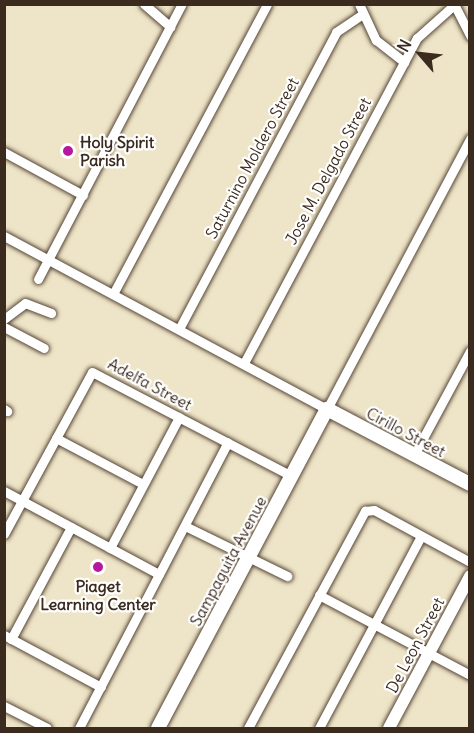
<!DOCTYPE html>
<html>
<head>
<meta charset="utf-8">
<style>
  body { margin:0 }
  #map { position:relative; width:474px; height:733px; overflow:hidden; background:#eee4c7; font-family:Delius,sans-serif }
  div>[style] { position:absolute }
  .roads { filter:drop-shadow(0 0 2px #564637) drop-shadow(0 0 2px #564637) }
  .minor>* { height:9px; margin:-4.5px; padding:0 4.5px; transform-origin:4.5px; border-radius:4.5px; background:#fff }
  .tertiary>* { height:12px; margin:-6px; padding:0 6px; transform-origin:6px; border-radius:6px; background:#fff }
  .secondary>* { height:14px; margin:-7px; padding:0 7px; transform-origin:7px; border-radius:7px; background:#fff }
  .dots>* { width:16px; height:16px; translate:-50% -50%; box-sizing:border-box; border:3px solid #fff; border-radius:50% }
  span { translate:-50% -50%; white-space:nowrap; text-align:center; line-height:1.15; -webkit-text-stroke:4.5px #fff; paint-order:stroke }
  .poi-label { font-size:16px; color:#3b2a1e; font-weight:700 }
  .left { translate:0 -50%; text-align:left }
  .street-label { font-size:16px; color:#3b2a1e }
  .frame { position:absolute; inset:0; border:6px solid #3b2a1e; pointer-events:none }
  .north { position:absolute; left:390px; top:24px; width:60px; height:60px; -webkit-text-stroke:4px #fff; paint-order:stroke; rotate:298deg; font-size:16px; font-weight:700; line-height:24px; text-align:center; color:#3b2a1e }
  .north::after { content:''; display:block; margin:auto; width:21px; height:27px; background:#3b2a1e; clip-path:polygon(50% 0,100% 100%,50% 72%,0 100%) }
</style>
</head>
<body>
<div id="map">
  <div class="roads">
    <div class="minor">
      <i style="left:144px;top:4px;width:35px;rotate:41deg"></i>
      <i style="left:359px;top:4px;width:40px;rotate:65deg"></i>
      <i style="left:376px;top:40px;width:36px;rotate:38deg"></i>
      <i style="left:454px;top:4px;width:36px;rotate:63deg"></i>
      <i style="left:4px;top:152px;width:90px;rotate:28.6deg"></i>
      <i style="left:4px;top:236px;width:366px;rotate:28.2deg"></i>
      <i style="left:327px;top:409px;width:306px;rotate:-62.1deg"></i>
      <i style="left:38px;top:279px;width:310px;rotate:-62.4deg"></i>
      <i style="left:113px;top:294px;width:328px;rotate:-62deg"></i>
      <i style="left:4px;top:319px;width:26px;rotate:-37deg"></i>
      <i style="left:25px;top:303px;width:28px;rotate:21deg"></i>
      <i style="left:4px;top:327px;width:45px;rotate:27.7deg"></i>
      <i style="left:179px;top:329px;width:336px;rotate:-62.1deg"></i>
      <i style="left:336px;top:32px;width:32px;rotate:-34deg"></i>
      <i style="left:244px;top:363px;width:368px;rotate:-62deg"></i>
      <i style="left:417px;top:38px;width:51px;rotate:-41.8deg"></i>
      <i style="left:4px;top:409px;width:4px;rotate:34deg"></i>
      <i style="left:56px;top:438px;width:98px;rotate:27.9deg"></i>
      <i style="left:414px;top:455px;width:118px;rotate:-61.7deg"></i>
      <i style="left:4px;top:491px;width:176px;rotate:28.2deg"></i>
      <i style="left:185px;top:526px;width:114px;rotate:26.1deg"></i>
      <i style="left:4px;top:534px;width:184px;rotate:-61.5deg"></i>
      <i style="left:92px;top:372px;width:225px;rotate:27.5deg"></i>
      <i style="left:110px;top:548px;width:148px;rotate:-62.2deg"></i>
      <i style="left:319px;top:595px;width:171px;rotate:27.9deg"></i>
      <i style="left:4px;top:635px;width:110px;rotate:28.2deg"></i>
      <i style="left:11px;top:639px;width:127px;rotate:-61.8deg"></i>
      <i style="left:4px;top:706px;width:48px;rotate:27.1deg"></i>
      <i style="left:79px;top:728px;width:322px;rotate:-62.5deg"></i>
      <i style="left:248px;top:728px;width:247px;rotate:-61.7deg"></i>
      <i style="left:365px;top:511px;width:9px;rotate:-6deg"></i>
      <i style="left:374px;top:510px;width:109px;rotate:28.4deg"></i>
      <i style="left:319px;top:728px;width:217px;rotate:-62deg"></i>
    </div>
    <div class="tertiary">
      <i style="left:389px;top:728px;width:172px;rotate:-61.9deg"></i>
    </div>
    <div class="secondary">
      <i style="left:158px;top:728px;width:361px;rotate:-62.1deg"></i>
      <i style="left:327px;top:409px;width:161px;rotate:27.7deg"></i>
    </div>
  </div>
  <div class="dots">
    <i style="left:68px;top:151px;background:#b5179e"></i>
    <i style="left:98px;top:567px;background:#b5179e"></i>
  </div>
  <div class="poi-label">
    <span class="left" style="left:80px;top:151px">Holy Spirit<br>Parish</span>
    <span style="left:98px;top:595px">Piaget<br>Learning Center</span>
  </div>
  <div class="street-label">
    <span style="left:252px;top:158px;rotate:-62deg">Saturnino Moldero Street</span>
    <span style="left:328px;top:171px;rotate:-62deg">Jose M. Delgado Street</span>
    <span style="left:150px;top:384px;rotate:28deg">Adelfa Street</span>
    <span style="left:406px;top:432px;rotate:28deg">Cirillo Street</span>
    <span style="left:228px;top:561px;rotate:-62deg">Sampaguita Avenue</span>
    <span style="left:415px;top:645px;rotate:-62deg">De Leon Street</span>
  </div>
  <div class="frame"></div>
  <div class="north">N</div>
</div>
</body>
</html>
